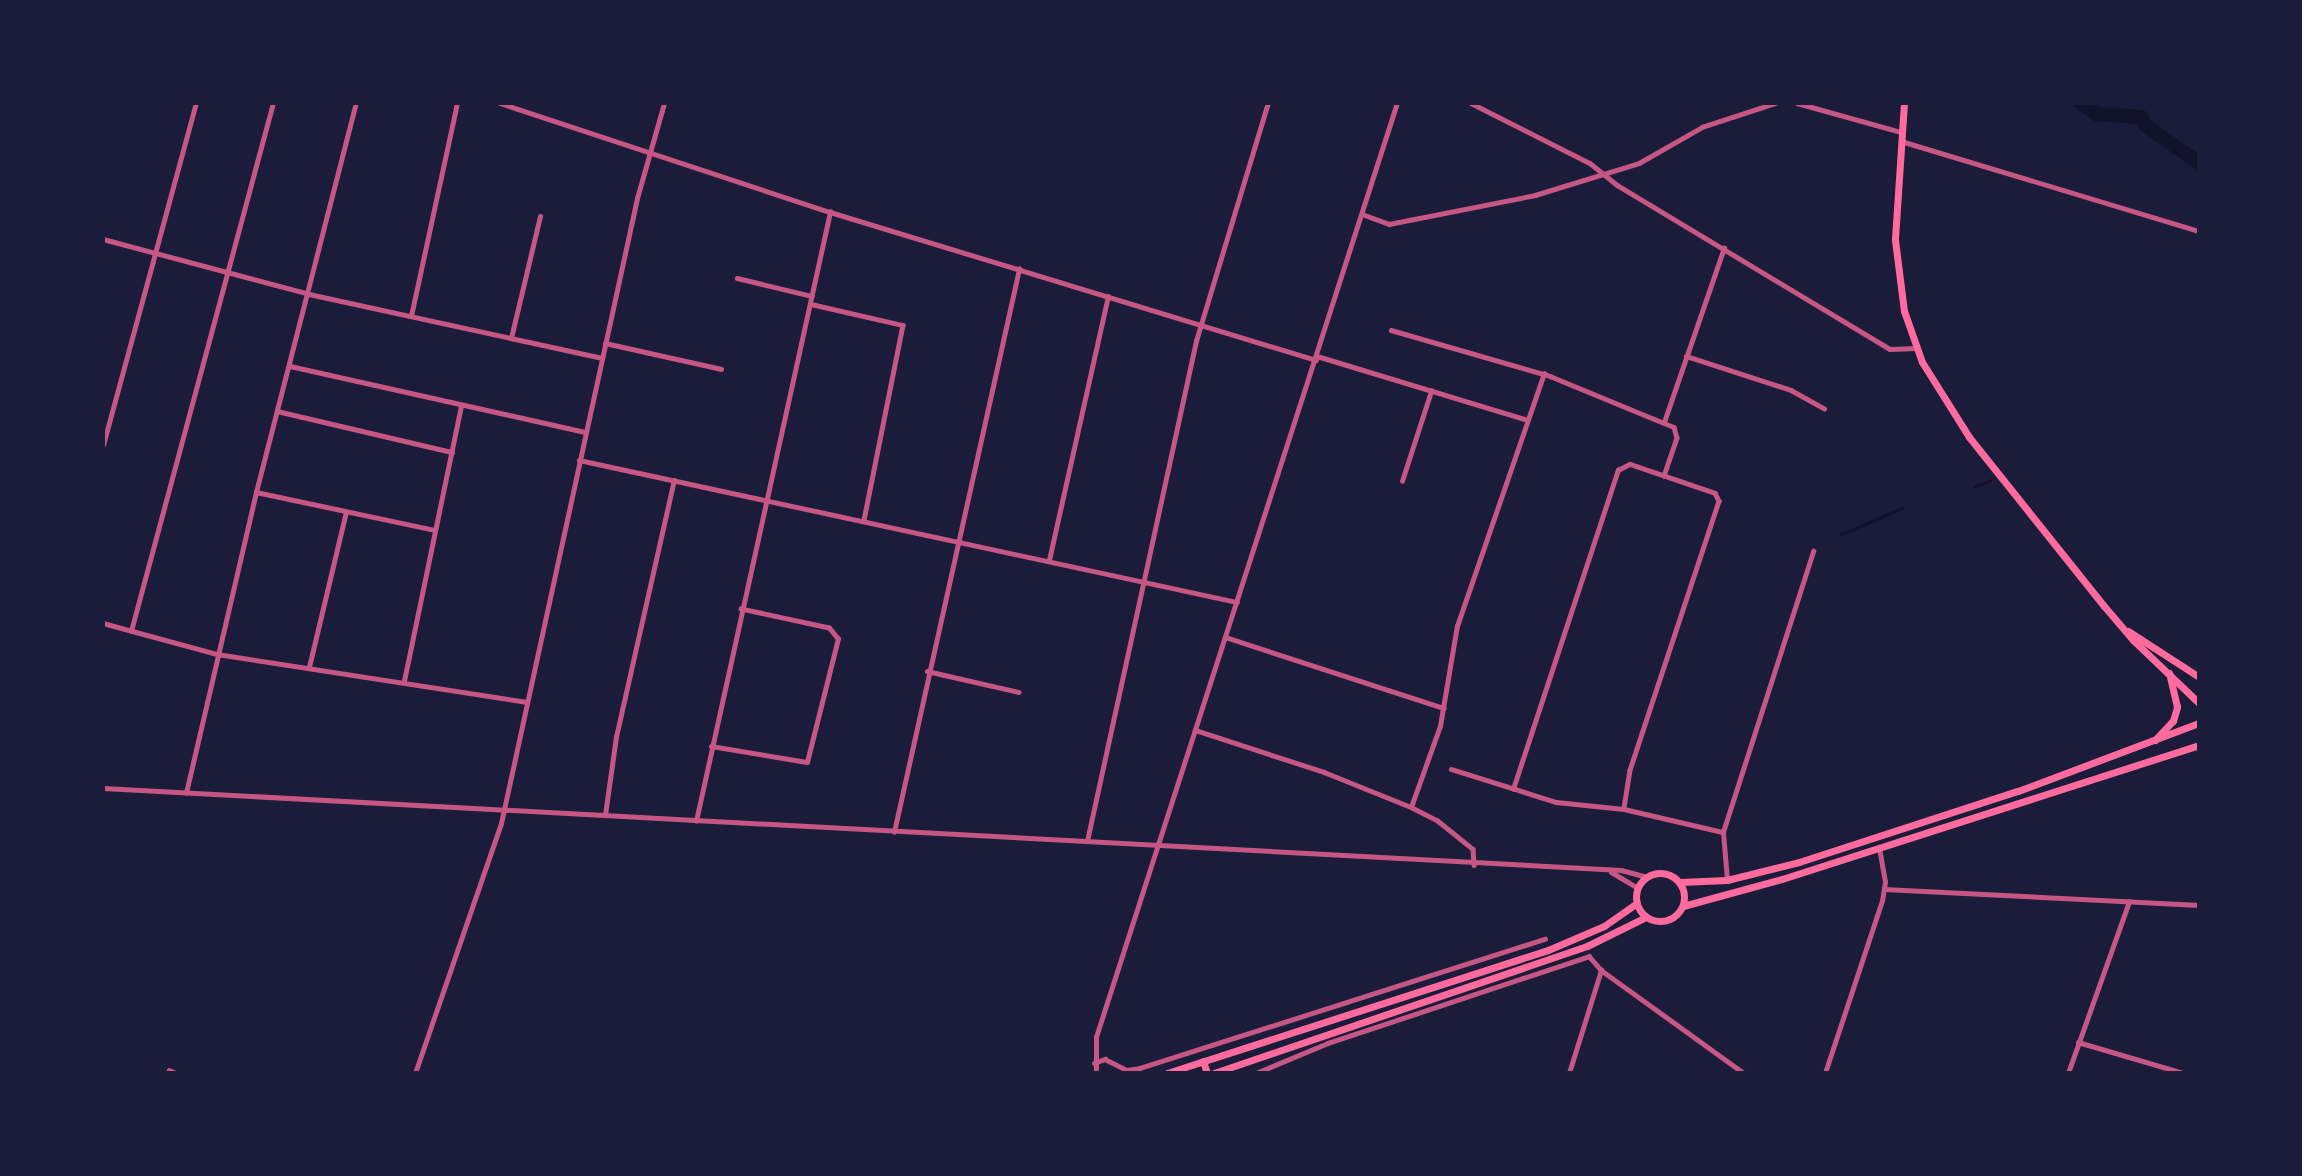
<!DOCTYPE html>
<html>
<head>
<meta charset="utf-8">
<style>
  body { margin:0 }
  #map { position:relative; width:2302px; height:1176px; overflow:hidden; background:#1b1b3a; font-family:"Golos Text",sans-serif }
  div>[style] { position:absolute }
  .stream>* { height:2.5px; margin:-1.25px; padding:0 1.25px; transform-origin:1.25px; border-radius:1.25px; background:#12122b }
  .river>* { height:14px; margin:-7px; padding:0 7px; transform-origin:7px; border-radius:7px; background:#12122b }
  .minor>* { height:4.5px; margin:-2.25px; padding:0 2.25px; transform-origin:2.25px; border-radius:2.25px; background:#c65784 }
  .tertiary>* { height:5px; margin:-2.5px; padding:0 2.5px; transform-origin:2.5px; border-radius:2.5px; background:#c65784 }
  .trunk>* { height:7px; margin:-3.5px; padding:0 3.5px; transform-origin:3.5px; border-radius:3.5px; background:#ff6b9d }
  .trunk>.ring { margin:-3.5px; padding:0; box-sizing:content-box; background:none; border:7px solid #ff6b9d; border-radius:50% }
  span { translate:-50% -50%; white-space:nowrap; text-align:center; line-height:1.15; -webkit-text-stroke:5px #1b1b3a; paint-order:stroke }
  .frame { position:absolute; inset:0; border:105px solid #1b1b3a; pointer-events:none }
</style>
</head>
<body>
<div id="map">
  <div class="stream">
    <i style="left:1974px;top:487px;width:18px;rotate:-22deg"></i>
    <i style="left:1840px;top:535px;width:68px;rotate:-23.5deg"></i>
  </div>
  <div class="river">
    <i style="left:2081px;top:103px;width:19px;rotate:35deg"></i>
    <i style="left:2097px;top:114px;width:44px;rotate:3.9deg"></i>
    <i style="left:2141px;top:117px;width:10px;rotate:61deg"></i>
    <i style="left:2146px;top:126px;width:65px;rotate:34.9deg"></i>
  </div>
  <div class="minor">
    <i style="left:500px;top:103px;width:348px;rotate:18.3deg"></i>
    <i style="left:830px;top:212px;width:508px;rotate:16.94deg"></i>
    <i style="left:1471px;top:103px;width:133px;rotate:26.8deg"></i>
    <i style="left:1590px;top:163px;width:35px;rotate:39deg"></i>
    <i style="left:1617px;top:185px;width:318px;rotate:31deg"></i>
    <i style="left:1890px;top:349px;width:26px;rotate:-2deg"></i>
    <i style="left:1797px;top:103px;width:108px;rotate:15.6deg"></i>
    <i style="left:1901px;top:141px;width:311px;rotate:16.8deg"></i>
    <i style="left:1362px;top:214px;width:29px;rotate:20deg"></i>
    <i style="left:1389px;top:224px;width:149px;rotate:-11.2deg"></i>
    <i style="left:1535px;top:195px;width:109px;rotate:-17.1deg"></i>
    <i style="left:1639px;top:163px;width:73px;rotate:-29.7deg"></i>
    <i style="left:1702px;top:127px;width:77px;rotate:-18.2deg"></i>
    <i style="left:103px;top:239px;width:213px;rotate:14.9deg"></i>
    <i style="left:309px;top:294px;width:300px;rotate:12.3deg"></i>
    <i style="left:737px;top:278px;width:77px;rotate:13.5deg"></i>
    <i style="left:811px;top:304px;width:94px;rotate:12.9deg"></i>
    <i style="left:903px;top:325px;width:200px;rotate:101.3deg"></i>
    <i style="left:411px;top:316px;width:218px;rotate:-77.8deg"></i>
    <i style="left:1391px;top:330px;width:166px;rotate:16.1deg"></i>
    <i style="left:1550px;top:376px;width:134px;rotate:22.4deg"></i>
    <i style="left:1674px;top:427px;width:11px;rotate:75deg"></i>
    <i style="left:1677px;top:438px;width:40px;rotate:108.9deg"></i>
    <i style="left:511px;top:338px;width:125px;rotate:-76.6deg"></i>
    <i style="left:605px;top:343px;width:119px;rotate:12.6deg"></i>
    <i style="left:1317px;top:356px;width:220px;rotate:16.9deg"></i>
    <i style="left:1686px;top:356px;width:110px;rotate:17.9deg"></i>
    <i style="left:1791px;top:390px;width:38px;rotate:29deg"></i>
    <i style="left:290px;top:366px;width:302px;rotate:12.6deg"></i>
    <i style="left:277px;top:411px;width:180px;rotate:13.2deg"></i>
    <i style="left:1664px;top:422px;width:184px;rotate:-71deg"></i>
    <i style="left:103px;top:445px;width:354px;rotate:-74.8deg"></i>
    <i style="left:579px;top:460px;width:673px;rotate:12.18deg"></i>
    <i style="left:1402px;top:481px;width:95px;rotate:-72.1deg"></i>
    <i style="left:256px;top:492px;width:183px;rotate:12deg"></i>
    <i style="left:1049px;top:560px;width:270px;rotate:-77.4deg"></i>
    <i style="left:103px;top:623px;width:118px;rotate:15.2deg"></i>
    <i style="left:217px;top:654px;width:313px;rotate:8.8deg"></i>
    <i style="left:131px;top:631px;width:547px;rotate:-74.95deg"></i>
    <i style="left:1225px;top:637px;width:230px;rotate:18deg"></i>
    <i style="left:309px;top:667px;width:159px;rotate:-76.6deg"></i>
    <i style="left:927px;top:671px;width:94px;rotate:12.9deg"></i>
    <i style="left:404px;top:681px;width:281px;rotate:-78.3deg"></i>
    <i style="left:1195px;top:730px;width:136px;rotate:18deg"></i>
    <i style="left:1324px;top:772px;width:94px;rotate:21.9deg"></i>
    <i style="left:1411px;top:807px;width:29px;rotate:27deg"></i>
    <i style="left:1437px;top:820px;width:46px;rotate:38.9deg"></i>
    <i style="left:1473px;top:849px;width:16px;rotate:86deg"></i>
    <i style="left:711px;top:746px;width:97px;rotate:9.5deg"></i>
    <i style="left:807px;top:762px;width:127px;rotate:-75.9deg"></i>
    <i style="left:838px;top:639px;width:14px;rotate:-129deg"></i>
    <i style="left:829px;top:628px;width:90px;rotate:-167.8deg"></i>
    <i style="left:1451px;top:769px;width:110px;rotate:17.4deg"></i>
    <i style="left:1556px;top:802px;width:68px;rotate:5.9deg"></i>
    <i style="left:1624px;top:809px;width:102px;rotate:13.1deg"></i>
    <i style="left:1513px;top:789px;width:336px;rotate:-71.8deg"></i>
    <i style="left:1618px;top:470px;width:13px;rotate:-27deg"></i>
    <i style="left:1630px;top:464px;width:90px;rotate:18.8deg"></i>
    <i style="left:1715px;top:493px;width:9px;rotate:63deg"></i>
    <i style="left:1719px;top:501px;width:283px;rotate:108.3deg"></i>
    <i style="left:1630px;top:770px;width:39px;rotate:99deg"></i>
    <i style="left:186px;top:793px;width:309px;rotate:-76.9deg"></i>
    <i style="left:256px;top:492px;width:402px;rotate:-75.6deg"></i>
    <i style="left:1411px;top:807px;width:86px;rotate:-70.3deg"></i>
    <i style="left:1440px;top:726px;width:101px;rotate:-80.4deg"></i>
    <i style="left:1457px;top:626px;width:267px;rotate:-71deg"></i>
    <i style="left:605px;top:815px;width:79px;rotate:-82deg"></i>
    <i style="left:616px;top:737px;width:263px;rotate:-77.3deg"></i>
    <i style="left:696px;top:821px;width:624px;rotate:-77.59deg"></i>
    <i style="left:894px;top:832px;width:577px;rotate:-77.48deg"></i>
    <i style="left:1087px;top:841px;width:512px;rotate:-77.7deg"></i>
    <i style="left:1196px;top:341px;width:249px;rotate:-73.2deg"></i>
    <i style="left:1727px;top:880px;width:48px;rotate:-94.8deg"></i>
    <i style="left:1723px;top:832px;width:295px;rotate:-72.2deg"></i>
    <i style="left:1884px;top:889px;width:315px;rotate:2.9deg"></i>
    <i style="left:2078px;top:1042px;width:109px;rotate:16.4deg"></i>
    <i style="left:1094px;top:1063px;width:12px;rotate:-20deg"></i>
    <i style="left:1105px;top:1059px;width:25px;rotate:27deg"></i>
    <i style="left:1127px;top:1070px;width:13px;rotate:-9deg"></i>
    <i style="left:1140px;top:1068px;width:425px;rotate:-17.7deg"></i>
    <i style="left:169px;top:1070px;width:8px;rotate:23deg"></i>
    <i style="left:1096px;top:1073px;width:36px;rotate:-90deg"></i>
    <i style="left:1096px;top:1037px;width:981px;rotate:-72.14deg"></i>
    <i style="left:1256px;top:1073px;width:78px;rotate:-22.6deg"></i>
    <i style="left:1328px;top:1043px;width:275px;rotate:-18.4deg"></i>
    <i style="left:1589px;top:956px;width:18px;rotate:49deg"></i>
    <i style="left:1601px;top:970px;width:176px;rotate:35.8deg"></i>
    <i style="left:1569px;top:1073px;width:108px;rotate:-72.7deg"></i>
    <i style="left:1825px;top:1073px;width:181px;rotate:-71.7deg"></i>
    <i style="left:1882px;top:901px;width:19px;rotate:-81deg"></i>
    <i style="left:1885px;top:882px;width:35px;rotate:-100deg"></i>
    <i style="left:2068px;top:1073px;width:182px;rotate:-70.4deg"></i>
  </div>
  <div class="tertiary">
    <i style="left:103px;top:788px;width:1520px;rotate:3.09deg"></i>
    <i style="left:1621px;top:870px;width:27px;rotate:15deg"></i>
    <i style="left:1611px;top:872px;width:31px;rotate:31deg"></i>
    <i style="left:415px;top:1073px;width:264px;rotate:-71deg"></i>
    <i style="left:501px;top:823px;width:640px;rotate:-77.72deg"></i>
    <i style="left:637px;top:198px;width:99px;rotate:-74.1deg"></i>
  </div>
  <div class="trunk">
    <i style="left:1904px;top:103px;width:137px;rotate:93.8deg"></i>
    <i style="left:1895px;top:240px;width:72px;rotate:82.8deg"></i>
    <i style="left:1904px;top:311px;width:54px;rotate:70.6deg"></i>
    <i style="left:1922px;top:362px;width:89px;rotate:57.9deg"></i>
    <i style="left:1969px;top:437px;width:216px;rotate:51.4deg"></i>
    <i style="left:2104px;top:606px;width:45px;rotate:49.5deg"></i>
    <i style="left:2133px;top:640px;width:91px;rotate:43.7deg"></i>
    <i style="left:2128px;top:631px;width:85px;rotate:32.9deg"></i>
    <i style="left:2155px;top:740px;width:26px;rotate:-47deg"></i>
    <i style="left:2173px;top:721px;width:15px;rotate:-74deg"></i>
    <i style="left:2177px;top:707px;width:35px;rotate:-103deg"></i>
    <i class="ring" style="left:1636px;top:873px;width:41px;height:41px"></i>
    <i style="left:1680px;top:882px;width:47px;rotate:-2.4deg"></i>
    <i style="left:1727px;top:880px;width:74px;rotate:-14deg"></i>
    <i style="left:1799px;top:862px;width:230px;rotate:-18deg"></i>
    <i style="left:2018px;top:791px;width:193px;rotate:-20.6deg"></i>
    <i style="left:1683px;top:906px;width:103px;rotate:-15.3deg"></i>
    <i style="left:1782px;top:879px;width:438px;rotate:-17.8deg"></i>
    <i style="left:1203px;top:1061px;width:13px;rotate:72deg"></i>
    <i style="left:1167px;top:1073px;width:400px;rotate:-17.9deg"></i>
    <i style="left:1548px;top:950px;width:61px;rotate:-23.2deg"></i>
    <i style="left:1604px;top:926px;width:40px;rotate:-34.9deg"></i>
    <i style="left:1214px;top:1073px;width:394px;rotate:-18.8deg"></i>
    <i style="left:1587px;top:946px;width:66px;rotate:-26.2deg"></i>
  </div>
  <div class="frame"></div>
</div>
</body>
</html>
